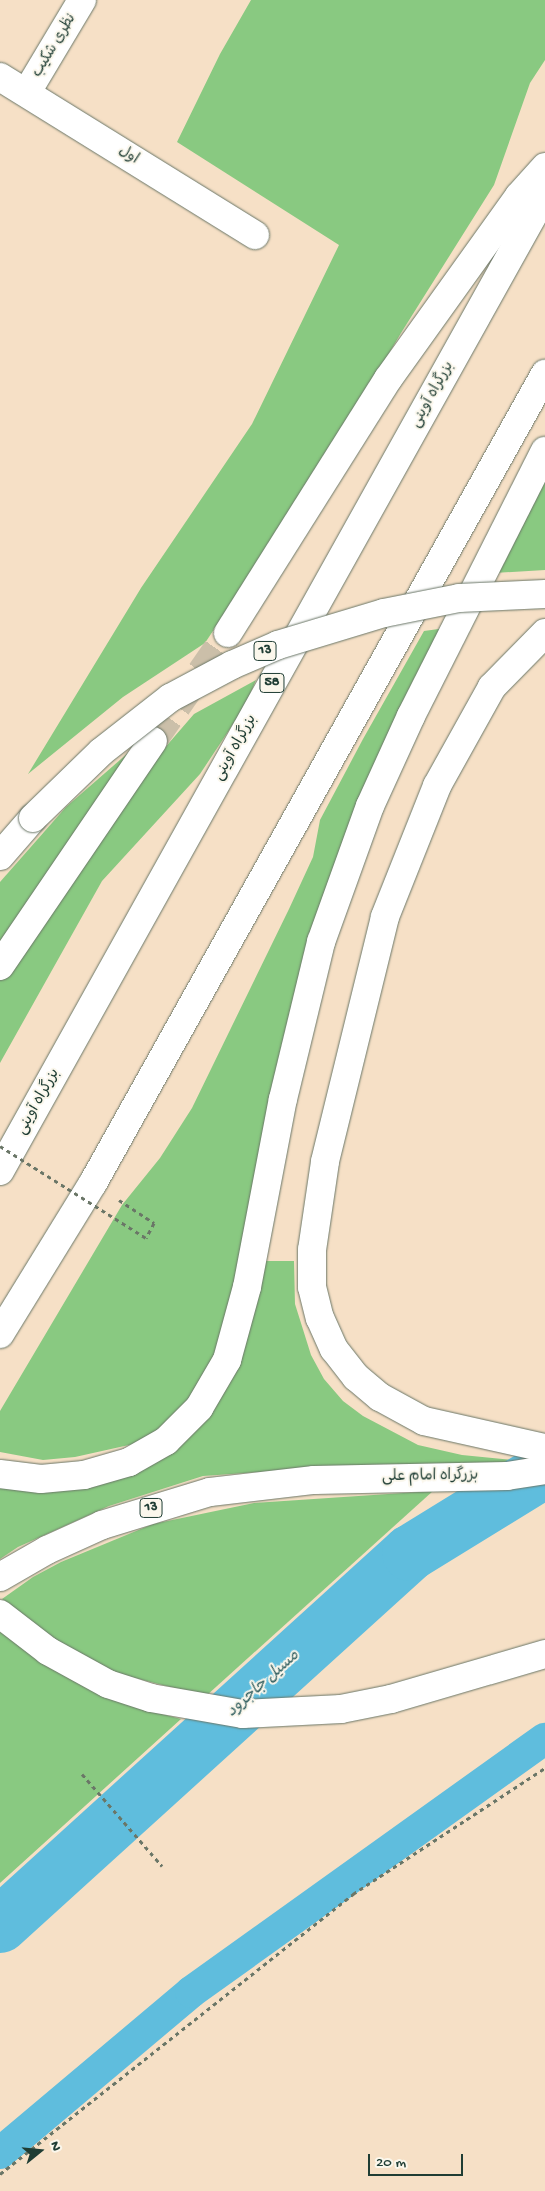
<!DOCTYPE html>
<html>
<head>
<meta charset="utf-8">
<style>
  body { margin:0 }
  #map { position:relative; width:545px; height:2191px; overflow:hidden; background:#f6e0c6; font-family:"Gochi Hand","Playpen Sans Arabic",sans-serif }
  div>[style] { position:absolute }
  .green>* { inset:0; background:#89c981 }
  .canal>* { height:32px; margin:-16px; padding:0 16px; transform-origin:16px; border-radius:16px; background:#5fbddd }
  .river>* { height:56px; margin:-28px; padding:0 28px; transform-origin:28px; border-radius:28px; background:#5fbddd }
  .highway-tunnel>* { height:28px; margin-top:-14px; transform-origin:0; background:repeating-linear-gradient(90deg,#cbbfa9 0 28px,transparent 0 42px) }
  .path>* { height:3px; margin-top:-1.5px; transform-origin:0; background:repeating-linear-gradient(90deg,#6a7667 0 4px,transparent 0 8px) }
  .roads { filter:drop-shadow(0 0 1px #6a7667) drop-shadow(0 0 1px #6a7667) }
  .minor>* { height:28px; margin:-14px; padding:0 14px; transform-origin:14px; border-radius:14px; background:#fff }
  .highway>* { height:28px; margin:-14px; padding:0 14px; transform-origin:14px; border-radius:14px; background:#fff }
  .path-bridge>* { height:3px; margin-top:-1.5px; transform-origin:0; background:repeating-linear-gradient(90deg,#6a7667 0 4px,transparent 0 8px) }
  .bridges { filter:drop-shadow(0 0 1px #6a7667) drop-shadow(0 0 1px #6a7667) }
  .highway-bridge>* { height:28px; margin:-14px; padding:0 14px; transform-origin:14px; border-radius:14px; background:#fff }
  span { translate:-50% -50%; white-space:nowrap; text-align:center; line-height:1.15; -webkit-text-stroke:4px #fbf7ec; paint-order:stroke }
  .shield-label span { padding:1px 4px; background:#fbf7ec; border:1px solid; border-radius:4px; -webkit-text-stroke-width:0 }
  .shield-label { font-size:14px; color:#1f3d34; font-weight:700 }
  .street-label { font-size:15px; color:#1f3d34 }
  .water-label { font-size:16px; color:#2f5d5e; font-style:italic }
  .north { position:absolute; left:15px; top:2126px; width:50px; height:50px; -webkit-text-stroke:4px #fbf7ec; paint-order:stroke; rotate:73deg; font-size:14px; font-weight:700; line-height:20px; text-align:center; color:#1f3d34 }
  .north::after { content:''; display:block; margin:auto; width:18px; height:22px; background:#1f3d34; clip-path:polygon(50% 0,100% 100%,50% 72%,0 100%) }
  .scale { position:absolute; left:368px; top:2154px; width:95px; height:22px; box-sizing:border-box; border:2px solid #1f3d34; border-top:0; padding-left:6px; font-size:15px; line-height:18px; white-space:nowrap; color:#1f3d34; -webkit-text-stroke:4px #fbf7ec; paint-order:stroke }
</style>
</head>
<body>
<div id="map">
  <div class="green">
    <i style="clip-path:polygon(251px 0,545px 0,545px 60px,530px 83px,494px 185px,401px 333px,319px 471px,205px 643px,123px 697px,28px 774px,141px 588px,252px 424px,339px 245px,177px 142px,220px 54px)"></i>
    <i style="clip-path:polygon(545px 477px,545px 570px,494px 573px)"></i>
    <i style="clip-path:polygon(446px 628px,393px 731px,222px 1344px,189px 1400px,160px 1429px,138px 1443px,75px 1457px,43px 1460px,0 1452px,0 1411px,122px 1205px,160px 1158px,192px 1108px,289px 909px,313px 857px,320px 820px,363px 739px,424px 631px)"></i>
    <i style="clip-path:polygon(256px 680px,245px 706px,200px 774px,102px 881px,0 1063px,0 980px,24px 944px,130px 788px,194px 714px)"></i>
    <i style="clip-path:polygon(136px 746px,0 942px,0 882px,66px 807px)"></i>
    <i style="clip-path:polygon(262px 1261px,294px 1261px,295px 1304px,311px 1355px,324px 1379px,343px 1401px,363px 1416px,418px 1445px,462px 1455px,543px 1463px,359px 1465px,203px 1476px,109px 1506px,18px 1547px,0 1559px,0 1482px,11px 1485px,185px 1435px)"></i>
    <i style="clip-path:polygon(433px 1491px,206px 1696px,115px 1673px,59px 1643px,2px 1599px,33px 1577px,61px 1562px,153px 1524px,254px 1503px)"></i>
    <i style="clip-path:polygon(0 1632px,83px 1686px,143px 1709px,181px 1719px,0 1883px)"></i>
  </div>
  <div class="canal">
    <i style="left:0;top:2153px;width:250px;rotate:-40.1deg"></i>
    <i style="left:191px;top:1992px;width:435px;rotate:-35.6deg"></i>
  </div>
  <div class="river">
    <i style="left:0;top:1925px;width:554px;rotate:-42.22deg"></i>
    <i style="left:410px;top:1553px;width:158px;rotate:-31.6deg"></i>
  </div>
  <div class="highway-tunnel">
    <i style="left:153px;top:741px;width:131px;rotate:-55.2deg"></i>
  </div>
  <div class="path">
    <i style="left:119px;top:1200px;width:42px;rotate:33.3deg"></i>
    <i style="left:154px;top:1223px;width:17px;rotate:118deg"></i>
    <i style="left:82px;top:1774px;width:122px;rotate:49deg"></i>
    <i style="left:0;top:2174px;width:451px;rotate:-38.4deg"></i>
    <i style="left:353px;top:1894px;width:230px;rotate:-33.3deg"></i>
  </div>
  <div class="roads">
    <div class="minor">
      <i style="left:0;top:77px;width:300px;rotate:31.8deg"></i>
      <i style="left:27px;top:92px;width:107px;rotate:-59.1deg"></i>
    </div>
    <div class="highway">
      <i style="left:228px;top:633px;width:300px;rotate:-57.8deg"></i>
      <i style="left:388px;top:379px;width:225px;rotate:-54.4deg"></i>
      <i style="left:519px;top:196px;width:39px;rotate:-48deg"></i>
      <i style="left:545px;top:633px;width:76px;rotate:134.5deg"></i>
      <i style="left:492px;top:687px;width:113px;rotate:119.1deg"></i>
      <i style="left:437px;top:786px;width:141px;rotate:111.7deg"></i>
      <i style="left:385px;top:917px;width:252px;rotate:103.8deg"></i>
      <i style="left:325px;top:1162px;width:89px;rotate:98.4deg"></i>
      <i style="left:312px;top:1250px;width:37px;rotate:90deg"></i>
      <i style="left:312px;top:1287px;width:32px;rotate:76deg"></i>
      <i style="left:320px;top:1318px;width:34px;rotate:66deg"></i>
      <i style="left:334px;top:1349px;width:36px;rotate:52deg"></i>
      <i style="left:356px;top:1377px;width:31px;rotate:40deg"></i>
      <i style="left:380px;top:1397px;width:50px;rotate:28.6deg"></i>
      <i style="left:424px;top:1421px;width:124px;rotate:12.6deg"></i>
      <i style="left:0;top:856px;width:50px;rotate:-49deg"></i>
      <i style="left:0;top:966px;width:272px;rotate:-55.8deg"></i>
      <i style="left:0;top:1171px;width:1119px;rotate:-60.85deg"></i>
      <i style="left:0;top:1334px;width:177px;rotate:-58.4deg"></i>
      <i style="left:93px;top:1183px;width:927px;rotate:-60.81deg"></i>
      <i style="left:0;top:1474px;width:41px;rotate:7deg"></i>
      <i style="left:41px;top:1479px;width:43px;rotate:-5.3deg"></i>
      <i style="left:84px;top:1475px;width:47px;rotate:-16.1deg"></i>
      <i style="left:129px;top:1462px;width:43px;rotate:-29.6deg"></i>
      <i style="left:166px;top:1441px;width:47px;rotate:-45deg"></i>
      <i style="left:199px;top:1408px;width:56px;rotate:-59.7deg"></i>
      <i style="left:227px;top:1360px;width:76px;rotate:-74.7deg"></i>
      <i style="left:247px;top:1287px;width:191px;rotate:-79.2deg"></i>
      <i style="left:283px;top:1099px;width:162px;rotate:-76.4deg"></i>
      <i style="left:321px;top:942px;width:145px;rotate:-70.2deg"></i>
      <i style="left:370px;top:806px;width:99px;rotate:-65.5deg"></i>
      <i style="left:411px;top:716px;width:297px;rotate:-63.2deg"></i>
      <i style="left:0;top:1577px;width:54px;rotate:-29.9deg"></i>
      <i style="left:47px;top:1550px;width:60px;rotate:-24.4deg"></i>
      <i style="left:102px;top:1525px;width:113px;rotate:-17deg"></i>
      <i style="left:210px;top:1492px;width:105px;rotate:-6.6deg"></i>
      <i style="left:314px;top:1480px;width:193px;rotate:-1.2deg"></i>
      <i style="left:507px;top:1476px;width:38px;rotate:-9deg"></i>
      <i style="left:0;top:1614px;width:61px;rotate:37.6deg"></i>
      <i style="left:48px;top:1651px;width:68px;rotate:28.8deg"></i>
      <i style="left:108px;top:1684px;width:45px;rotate:18deg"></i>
      <i style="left:151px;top:1698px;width:93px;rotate:9.9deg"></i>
      <i style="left:243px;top:1714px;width:98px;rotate:-2.9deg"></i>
      <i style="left:341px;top:1709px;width:51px;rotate:-11.3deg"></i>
      <i style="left:391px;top:1699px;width:160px;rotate:-16.3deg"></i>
    </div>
  </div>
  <div class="path-bridge">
    <i style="left:0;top:1146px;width:173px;rotate:32.2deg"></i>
  </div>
  <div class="bridges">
    <div class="highway-bridge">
      <i style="left:33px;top:818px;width:95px;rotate:-44.1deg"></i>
      <i style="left:101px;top:752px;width:88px;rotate:-38deg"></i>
      <i style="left:170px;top:698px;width:70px;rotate:-28deg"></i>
      <i style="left:232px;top:665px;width:50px;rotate:-23.5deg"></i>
      <i style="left:278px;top:645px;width:111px;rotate:-16.8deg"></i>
      <i style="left:384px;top:613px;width:76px;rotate:-11.3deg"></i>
      <i style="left:459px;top:598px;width:86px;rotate:-2.7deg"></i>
    </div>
  </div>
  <div class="shield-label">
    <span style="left:265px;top:651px">13</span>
    <span style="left:272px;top:683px">58</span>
    <span style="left:151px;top:1508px">13</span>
  </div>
  <div class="street-label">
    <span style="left:55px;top:46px;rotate:-59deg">نظری شکیب</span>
    <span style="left:128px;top:156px;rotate:32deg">اول</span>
    <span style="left:433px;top:395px;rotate:-61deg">بزرگراه آوینی</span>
    <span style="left:236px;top:748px;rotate:-61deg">بزرگراه آوینی</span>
    <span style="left:39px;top:1102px;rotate:-61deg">بزرگراه آوینی</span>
    <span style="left:430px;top:1477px;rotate:-1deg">بزرگراه امام علی</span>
  </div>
  <div class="water-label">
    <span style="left:264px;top:1685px;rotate:-42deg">مسیل جاجرود</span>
  </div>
  <div class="north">N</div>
  <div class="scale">20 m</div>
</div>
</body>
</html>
